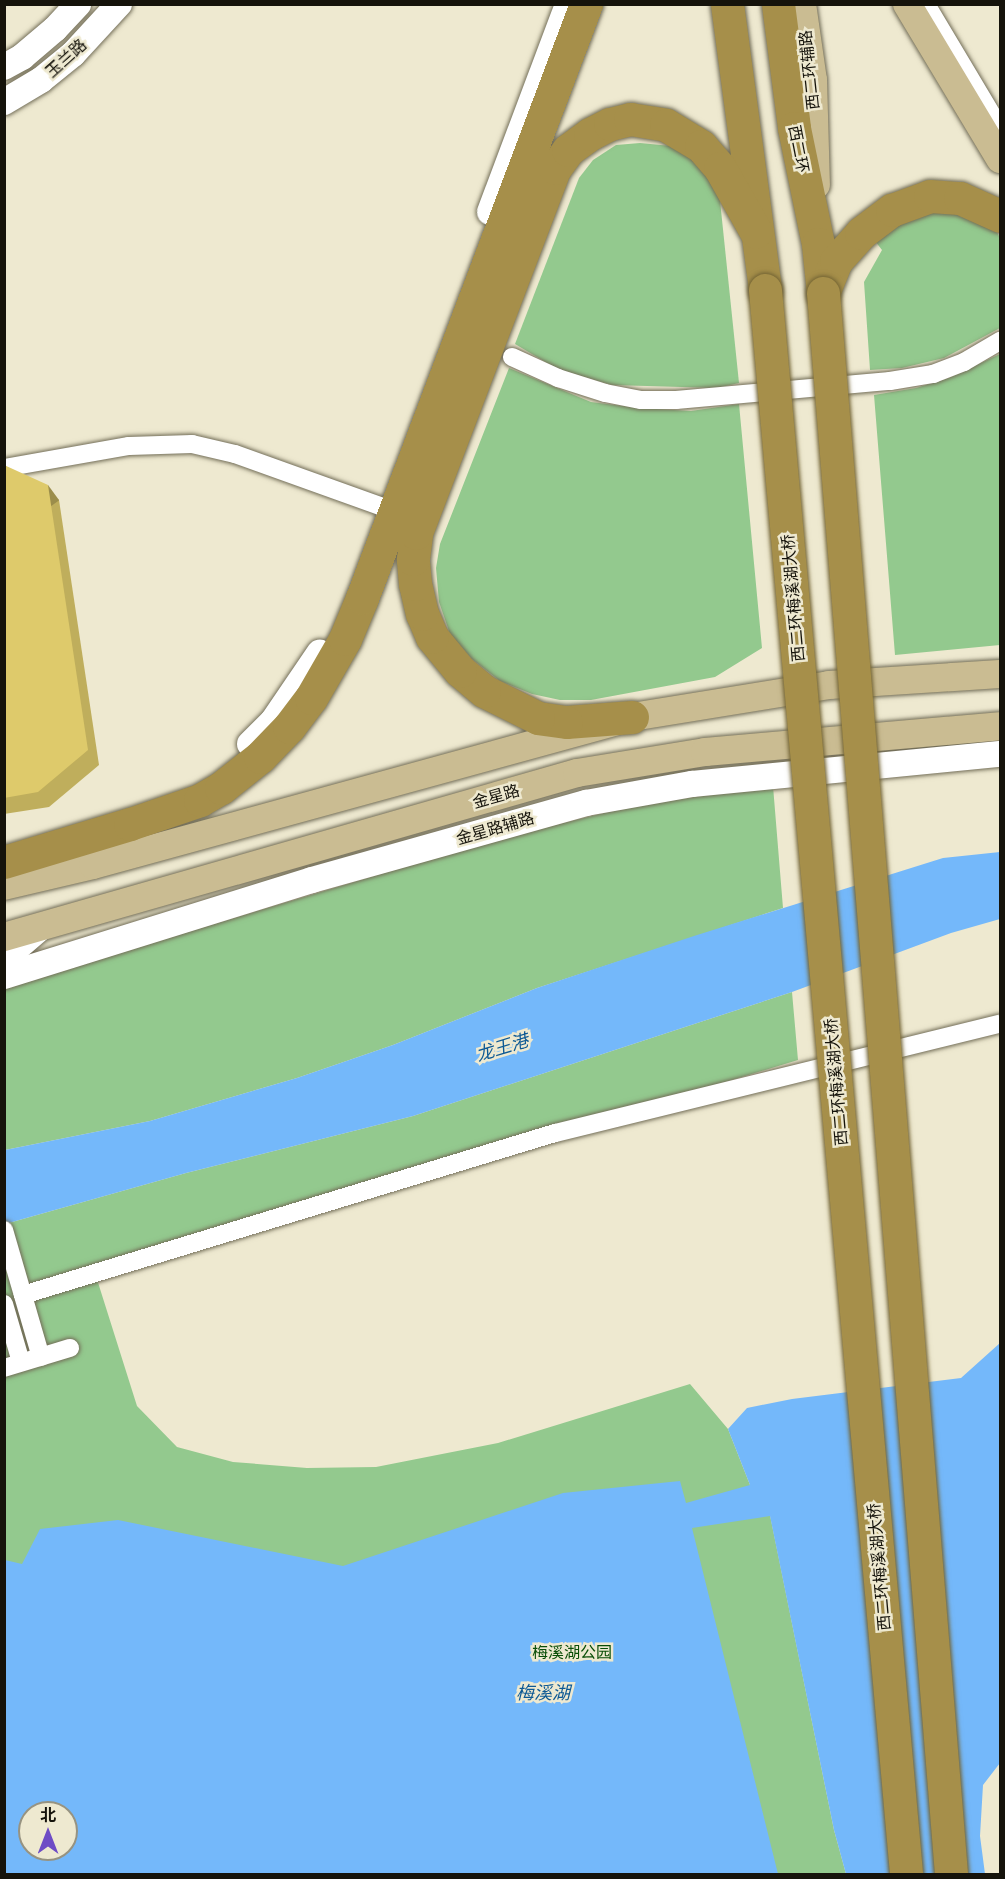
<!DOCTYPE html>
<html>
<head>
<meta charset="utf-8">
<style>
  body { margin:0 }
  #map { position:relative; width:1005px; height:1879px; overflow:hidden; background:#eee9d0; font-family:"Noto Sans","Noto Sans SC",sans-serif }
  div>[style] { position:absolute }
  .green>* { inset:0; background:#93c98e }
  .water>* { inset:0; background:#74b8fa }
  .roads { filter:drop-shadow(0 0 2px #736e58) drop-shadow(0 0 2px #736e58) }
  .street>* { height:18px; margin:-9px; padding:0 9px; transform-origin:9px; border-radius:9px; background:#fff }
  .secondary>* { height:26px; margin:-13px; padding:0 13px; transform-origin:13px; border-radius:13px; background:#fff }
  .primary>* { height:28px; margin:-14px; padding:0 14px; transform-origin:14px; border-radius:14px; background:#cabc92 }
  .highway>* { height:33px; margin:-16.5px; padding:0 16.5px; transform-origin:16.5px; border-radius:16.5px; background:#a68f4a }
  .bridges { filter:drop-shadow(0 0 2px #736434) drop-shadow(0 0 2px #736434) }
  .highway-bridge>* { height:33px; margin:-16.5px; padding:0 16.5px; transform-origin:16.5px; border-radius:16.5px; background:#a68f4a }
  .wall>* { inset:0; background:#bfae5c }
  .shaded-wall>* { inset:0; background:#9b8d4b; transform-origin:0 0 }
  .building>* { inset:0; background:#deca6b }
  span { translate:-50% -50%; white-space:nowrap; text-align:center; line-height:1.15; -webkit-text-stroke:5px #eee9d0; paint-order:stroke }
  .street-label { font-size:16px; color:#15130b }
  .park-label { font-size:16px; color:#094e07 }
  .water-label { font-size:18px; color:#0d5994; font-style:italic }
  .frame { position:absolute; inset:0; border:6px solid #15130b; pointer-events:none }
  .north { position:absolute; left:18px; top:1801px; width:60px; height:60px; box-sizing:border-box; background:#eee9d0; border:2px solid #979381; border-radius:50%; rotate:0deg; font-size:16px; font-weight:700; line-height:24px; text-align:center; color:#15130b }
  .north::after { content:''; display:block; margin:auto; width:21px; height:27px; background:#6e4cc5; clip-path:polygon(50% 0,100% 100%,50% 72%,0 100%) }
</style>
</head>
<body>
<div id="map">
  <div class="green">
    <i style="clip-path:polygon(640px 143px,671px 146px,702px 162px,719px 191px,739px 383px,717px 388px,612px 385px,559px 370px,515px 344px,579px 178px,593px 160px,616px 145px)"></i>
    <i style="clip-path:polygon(946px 211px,971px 216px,996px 230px,1000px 238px,1000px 328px,944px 358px,902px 368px,870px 370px,864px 282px,882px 250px,875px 241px,908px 216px)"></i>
    <i style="clip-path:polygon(1000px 354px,1000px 645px,895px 655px,874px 395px,916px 388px,949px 378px)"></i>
    <i style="clip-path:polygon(509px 368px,591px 402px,639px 408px,691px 411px,739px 404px,762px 648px,715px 677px,591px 700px,560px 700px,532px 694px,500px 681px,472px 659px,450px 634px,439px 602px,436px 568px,440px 544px)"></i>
    <i style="clip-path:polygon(773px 786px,783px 908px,537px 988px,393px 1045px,297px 1078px,150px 1121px,5px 1150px,4px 987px,498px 839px,633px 806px)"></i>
    <i style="clip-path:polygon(evenodd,792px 992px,798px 1060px,95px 1273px,137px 1406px,177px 1447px,233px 1462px,307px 1468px,376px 1467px,498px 1443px,690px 1384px,728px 1429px,750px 1485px,770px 1515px,834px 1830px,846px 1874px,5px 1874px,5px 1224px,186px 1173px,413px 1116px,792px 992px,30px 1813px,66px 1813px,66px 1849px,30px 1849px,30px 1813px)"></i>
  </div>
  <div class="water">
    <i style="clip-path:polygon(1000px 852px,1000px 919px,951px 933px,792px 992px,413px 1116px,186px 1173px,5px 1224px,5px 1150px,150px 1121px,297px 1078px,393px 1045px,537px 988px,694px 936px,943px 858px)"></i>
    <i style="clip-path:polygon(evenodd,1000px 1343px,1000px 1763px,983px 1785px,980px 1836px,985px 1874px,846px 1874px,834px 1830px,770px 1516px,692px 1528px,778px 1874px,5px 1874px,5px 1560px,22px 1564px,40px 1529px,118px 1520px,343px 1566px,563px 1493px,680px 1481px,686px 1503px,750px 1485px,728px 1429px,747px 1408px,792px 1399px,961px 1378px,1000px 1343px,30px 1813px,66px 1813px,66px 1849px,30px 1849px,30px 1813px)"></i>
  </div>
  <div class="roads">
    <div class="street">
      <i style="left:926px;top:4px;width:144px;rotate:59.2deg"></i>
      <i style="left:512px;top:357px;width:51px;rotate:24.5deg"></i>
      <i style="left:558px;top:378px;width:49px;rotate:17.7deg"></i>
      <i style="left:605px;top:393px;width:37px;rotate:11deg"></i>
      <i style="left:641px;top:400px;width:35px"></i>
      <i style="left:676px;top:400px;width:215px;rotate:-5.1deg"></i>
      <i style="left:890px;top:381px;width:44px;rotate:-9.2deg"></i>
      <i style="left:933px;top:374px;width:33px;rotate:-21deg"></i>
      <i style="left:964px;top:362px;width:42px;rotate:-30.3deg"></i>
      <i style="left:4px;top:468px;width:127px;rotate:-10deg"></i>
      <i style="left:129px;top:446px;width:63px;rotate:-1.8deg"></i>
      <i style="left:192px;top:444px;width:44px;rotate:13.1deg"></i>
      <i style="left:235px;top:454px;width:154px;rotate:19.7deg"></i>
      <i style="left:4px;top:1230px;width:132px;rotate:73.8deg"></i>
      <i style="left:23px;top:1295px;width:556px;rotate:-16.94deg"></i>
      <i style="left:555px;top:1133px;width:458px;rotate:-13.8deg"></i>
      <i style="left:4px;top:1304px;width:60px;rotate:73.7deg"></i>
      <i style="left:4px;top:1368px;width:69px;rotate:-16.9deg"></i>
    </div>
    <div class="secondary">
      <i style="left:4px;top:67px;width:21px;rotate:-29deg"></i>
      <i style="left:22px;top:57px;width:43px;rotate:-40.3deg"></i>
      <i style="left:55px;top:29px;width:34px;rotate:-47deg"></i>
      <i style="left:4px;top:102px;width:43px;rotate:-30.7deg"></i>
      <i style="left:41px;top:80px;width:41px;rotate:-39.1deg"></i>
      <i style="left:73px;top:54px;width:68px;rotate:-47.4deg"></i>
      <i style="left:490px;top:212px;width:222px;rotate:-69.4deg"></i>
      <i style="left:250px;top:744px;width:33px;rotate:-45deg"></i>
      <i style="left:273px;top:721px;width:83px;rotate:-55.7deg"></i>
      <i style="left:4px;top:959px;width:48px;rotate:-40.7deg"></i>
      <i style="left:4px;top:976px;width:323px;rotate:-17.3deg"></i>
      <i style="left:312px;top:880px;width:285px;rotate:-15.7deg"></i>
      <i style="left:586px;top:803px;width:108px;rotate:-10.2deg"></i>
      <i style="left:692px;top:784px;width:309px;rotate:-5.6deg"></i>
    </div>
    <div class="primary">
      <i style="left:802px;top:4px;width:77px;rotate:81.8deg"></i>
      <i style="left:813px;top:80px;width:105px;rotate:88.4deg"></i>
      <i style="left:907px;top:4px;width:181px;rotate:59deg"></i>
      <i style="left:4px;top:886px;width:91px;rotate:-13.3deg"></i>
      <i style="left:93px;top:865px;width:559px;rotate:-15.35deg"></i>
      <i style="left:632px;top:717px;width:200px;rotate:-9.2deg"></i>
      <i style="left:829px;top:685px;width:171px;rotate:-3.7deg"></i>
      <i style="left:4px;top:937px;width:596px;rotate:-15.97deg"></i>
      <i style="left:577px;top:773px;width:130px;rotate:-9.3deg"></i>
      <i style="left:705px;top:752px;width:296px;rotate:-5deg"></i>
    </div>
    <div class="highway">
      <i style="left:727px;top:4px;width:289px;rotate:82.4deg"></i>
      <i style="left:778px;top:4px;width:125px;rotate:82.6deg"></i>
      <i style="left:794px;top:128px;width:118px;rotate:78.3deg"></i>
      <i style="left:818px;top:244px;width:49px;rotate:84.2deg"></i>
      <i style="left:823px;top:293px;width:35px;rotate:-68deg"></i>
      <i style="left:836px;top:261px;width:38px;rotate:-48deg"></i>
      <i style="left:861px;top:233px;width:39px;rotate:-37deg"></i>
      <i style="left:892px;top:210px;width:40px;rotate:-20.2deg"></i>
      <i style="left:930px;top:196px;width:30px;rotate:4deg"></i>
      <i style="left:960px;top:198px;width:44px;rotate:24.2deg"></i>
      <i style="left:632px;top:717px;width:66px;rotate:175.7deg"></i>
      <i style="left:566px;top:722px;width:28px;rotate:-172deg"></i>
      <i style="left:538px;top:718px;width:60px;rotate:-153.4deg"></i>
      <i style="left:484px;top:691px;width:31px;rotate:-140deg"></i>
      <i style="left:460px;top:671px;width:44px;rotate:-129.5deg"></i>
      <i style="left:432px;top:637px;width:25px;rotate:-113deg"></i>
      <i style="left:422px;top:614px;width:31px;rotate:-103deg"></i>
      <i style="left:415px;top:584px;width:25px;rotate:-95deg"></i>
      <i style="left:413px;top:559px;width:26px;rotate:-83deg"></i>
      <i style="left:416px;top:533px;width:391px;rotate:-69.2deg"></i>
      <i style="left:555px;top:168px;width:22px;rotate:-54deg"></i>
      <i style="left:568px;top:150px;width:27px;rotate:-36deg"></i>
      <i style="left:590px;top:134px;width:22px;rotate:-27deg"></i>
      <i style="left:610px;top:124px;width:21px;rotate:-14deg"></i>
      <i style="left:630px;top:119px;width:36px;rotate:9deg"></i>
      <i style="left:666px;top:125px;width:41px;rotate:31deg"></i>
      <i style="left:701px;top:146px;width:29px;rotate:49deg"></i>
      <i style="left:720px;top:168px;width:73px;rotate:60.6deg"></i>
      <i style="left:4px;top:862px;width:132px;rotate:-16.8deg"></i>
      <i style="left:130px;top:824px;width:74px;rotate:-18.9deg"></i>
      <i style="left:200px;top:800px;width:24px;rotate:-30deg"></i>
      <i style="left:221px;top:788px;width:50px;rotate:-38.5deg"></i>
      <i style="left:260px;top:757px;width:42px;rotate:-46deg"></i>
      <i style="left:289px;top:727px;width:36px;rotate:-53deg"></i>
      <i style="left:311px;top:698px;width:68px;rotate:-60deg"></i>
      <i style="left:345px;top:639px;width:44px;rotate:-67.5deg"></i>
      <i style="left:362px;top:598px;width:635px;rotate:-69.34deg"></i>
    </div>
  </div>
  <div class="bridges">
    <div class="highway-bridge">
      <i style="left:765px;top:290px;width:1590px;rotate:84.91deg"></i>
      <i style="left:823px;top:293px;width:1586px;rotate:85.37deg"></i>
    </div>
  </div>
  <div class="wall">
    <i style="clip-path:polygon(4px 465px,59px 500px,99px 765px,49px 807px,4px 814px)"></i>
  </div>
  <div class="shaded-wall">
    <i style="left:48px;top:485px;width:19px;height:268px;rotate:54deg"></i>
  </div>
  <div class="building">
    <i style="clip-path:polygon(4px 465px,48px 485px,88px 750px,38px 792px,4px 798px)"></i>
  </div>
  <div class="street-label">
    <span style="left:66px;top:58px;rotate:-42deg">玉兰路</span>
    <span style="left:809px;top:70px;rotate:-96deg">西二环辅路</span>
    <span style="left:799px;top:149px;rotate:79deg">西二环</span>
    <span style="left:793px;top:598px;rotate:-95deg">西二环梅溪湖大桥</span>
    <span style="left:496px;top:796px;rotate:-16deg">金星路</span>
    <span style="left:495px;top:828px;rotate:-16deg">金星路辅路</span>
    <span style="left:836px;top:1082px;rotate:-95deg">西二环梅溪湖大桥</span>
    <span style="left:879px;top:1567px;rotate:-95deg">西二环梅溪湖大桥</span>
  </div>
  <div class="park-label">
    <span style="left:572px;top:1652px">梅溪湖公园</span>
  </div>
  <div class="water-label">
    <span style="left:502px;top:1047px;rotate:-17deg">龙王港</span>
    <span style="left:543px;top:1692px">梅溪湖</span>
  </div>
  <div class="frame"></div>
  <div class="north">北</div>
</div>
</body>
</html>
